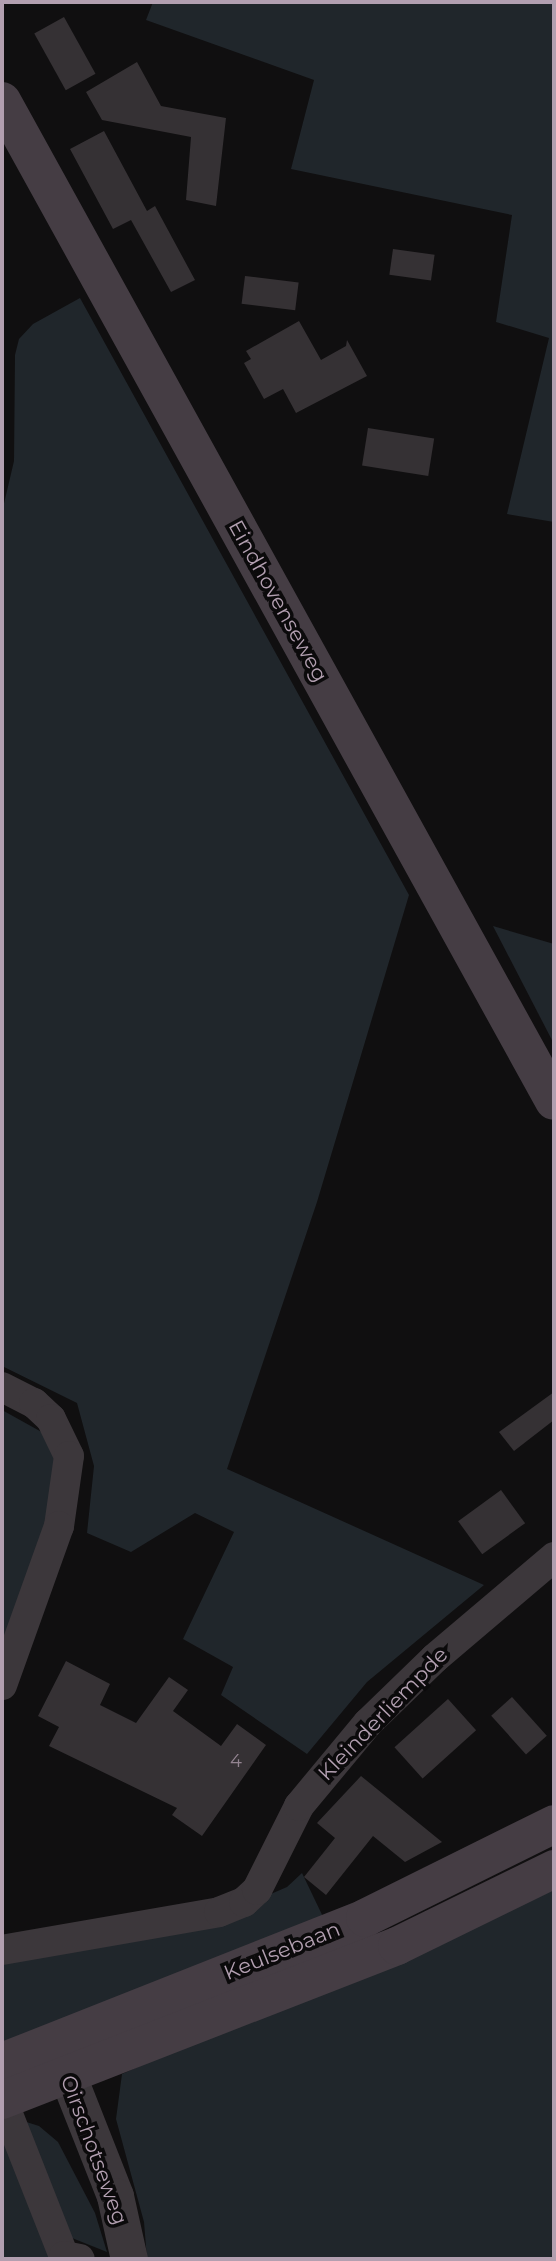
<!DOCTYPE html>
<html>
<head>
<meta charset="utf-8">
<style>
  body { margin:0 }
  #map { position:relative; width:556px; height:2261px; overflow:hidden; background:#100f10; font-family:Montserrat,sans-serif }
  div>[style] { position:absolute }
  .green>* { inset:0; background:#20262b }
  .building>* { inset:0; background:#353134; transform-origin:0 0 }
  .minor>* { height:30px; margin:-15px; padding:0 15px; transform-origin:15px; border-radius:15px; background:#3c373b }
  .tertiary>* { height:37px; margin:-18.5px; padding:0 18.5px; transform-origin:18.5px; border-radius:18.5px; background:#3c373b }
  .secondary>* { height:38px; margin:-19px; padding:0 19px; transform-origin:19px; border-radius:19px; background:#453d44 }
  span { translate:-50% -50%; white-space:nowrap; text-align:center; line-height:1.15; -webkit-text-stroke:7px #0b0a0b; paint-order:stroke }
  .number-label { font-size:18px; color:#938491 }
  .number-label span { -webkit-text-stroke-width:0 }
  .street-label { font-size:21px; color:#b29fb0 }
  .frame { position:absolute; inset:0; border:4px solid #b29fb0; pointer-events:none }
</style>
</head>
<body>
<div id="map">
  <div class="green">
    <i style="clip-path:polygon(153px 2px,554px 2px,554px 522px,507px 514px,549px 338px,496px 322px,512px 215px,291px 169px,314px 80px,146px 20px)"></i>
    <i style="clip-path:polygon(80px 298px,409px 895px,317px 1202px,227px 1469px,484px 1585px,367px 1682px,307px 1754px,221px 1695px,233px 1667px,183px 1639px,234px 1532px,195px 1513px,131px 1552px,87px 1533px,94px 1466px,77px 1403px,2px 1366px,2px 512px,14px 461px,15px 355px,19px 339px,33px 324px)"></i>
    <i style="clip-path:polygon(493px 926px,554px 944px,554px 1044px)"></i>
    <i style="clip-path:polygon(2px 1410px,47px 1435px,57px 1470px,54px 1516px,2px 1643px)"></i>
    <i style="clip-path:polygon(302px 1873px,326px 1923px,2px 2050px,2px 1962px,208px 1921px,287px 1887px)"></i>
    <i style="clip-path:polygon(554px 1883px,554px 2259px,147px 2259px,144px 2222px,116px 2119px,122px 2074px)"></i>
    <i style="clip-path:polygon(20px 2120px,39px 2126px,58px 2142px,95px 2213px,107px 2252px,72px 2238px)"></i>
    <i style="clip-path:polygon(2px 2129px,56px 2259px,2px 2259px)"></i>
  </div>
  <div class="building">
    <i style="left:64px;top:17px;width:65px;height:34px;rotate:61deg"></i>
    <i style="clip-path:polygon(137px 62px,161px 106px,226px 118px,216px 206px,186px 200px,191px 137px,102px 120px,86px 92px)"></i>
    <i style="clip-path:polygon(104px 131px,147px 211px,155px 206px,195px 280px,171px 292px,131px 220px,113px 229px,70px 149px)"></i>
    <i style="left:393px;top:249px;width:42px;height:26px;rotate:8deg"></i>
    <i style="left:245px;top:276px;width:54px;height:28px;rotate:7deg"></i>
    <i style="clip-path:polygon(299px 321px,321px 360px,346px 346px,347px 340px,367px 376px,296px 413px,283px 389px,264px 399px,244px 363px,251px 359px,246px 351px)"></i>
    <i style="left:368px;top:428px;width:67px;height:38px;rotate:9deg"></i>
    <i style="clip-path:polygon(554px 1392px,554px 1420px,514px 1451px,499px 1432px)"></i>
    <i style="left:501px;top:1490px;width:41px;height:53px;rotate:54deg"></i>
    <i style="clip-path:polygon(66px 1661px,110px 1684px,100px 1705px,136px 1723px,169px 1677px,188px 1690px,173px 1711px,221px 1746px,237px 1724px,266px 1745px,202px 1836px,172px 1815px,177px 1808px,49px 1746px,59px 1727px,38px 1716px)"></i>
    <i style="left:512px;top:1697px;width:52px;height:28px;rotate:48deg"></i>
    <i style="left:448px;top:1699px;width:42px;height:72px;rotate:48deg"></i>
    <i style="clip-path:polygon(361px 1776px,442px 1842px,405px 1862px,373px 1836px,326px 1895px,304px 1877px,335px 1838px,317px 1823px)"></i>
  </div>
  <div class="minor">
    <i style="left:2px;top:1387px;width:36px;rotate:27deg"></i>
    <i style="left:34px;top:1403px;width:23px;rotate:43deg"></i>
    <i style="left:51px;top:1419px;width:41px;rotate:64.1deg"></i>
    <i style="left:69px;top:1456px;width:71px;rotate:98.1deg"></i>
    <i style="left:59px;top:1526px;width:169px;rotate:109.7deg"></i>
    <i style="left:2px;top:1950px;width:220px;rotate:-9.9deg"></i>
    <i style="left:219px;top:1912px;width:27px;rotate:-22deg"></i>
    <i style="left:244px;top:1902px;width:18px;rotate:-43deg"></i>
    <i style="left:257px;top:1890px;width:94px;rotate:-63.4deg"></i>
    <i style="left:299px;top:1806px;width:108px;rotate:-50.3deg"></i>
    <i style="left:368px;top:1723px;width:93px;rotate:-44.1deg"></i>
    <i style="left:435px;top:1658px;width:156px;rotate:-40.3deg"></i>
    <i style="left:2px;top:2099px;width:169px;rotate:68.5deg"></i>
    <i style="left:64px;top:2256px;width:16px;rotate:11deg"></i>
  </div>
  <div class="tertiary">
    <i style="left:56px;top:2046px;width:161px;rotate:68.5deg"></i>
    <i style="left:115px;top:2196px;width:65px;rotate:77.5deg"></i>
  </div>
  <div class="secondary">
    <i style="left:2px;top:101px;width:1142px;rotate:61.1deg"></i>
    <i style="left:2px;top:2062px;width:391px;rotate:-21.6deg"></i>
    <i style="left:365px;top:1918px;width:211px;rotate:-26.4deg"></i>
    <i style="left:2px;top:2100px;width:424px;rotate:-21.3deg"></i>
    <i style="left:397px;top:1946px;width:175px;rotate:-26.1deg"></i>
  </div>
  <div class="number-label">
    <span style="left:236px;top:1761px">4</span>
  </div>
  <div class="street-label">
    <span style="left:278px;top:601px;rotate:61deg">Eindhovenseweg</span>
    <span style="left:383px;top:1714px;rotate:-46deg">Kleinderliempde</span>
    <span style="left:282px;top:1951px;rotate:-22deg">Keulsebaan</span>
    <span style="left:94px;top:2150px;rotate:70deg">Oirschotseweg</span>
  </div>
  <div class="frame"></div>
</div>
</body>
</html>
